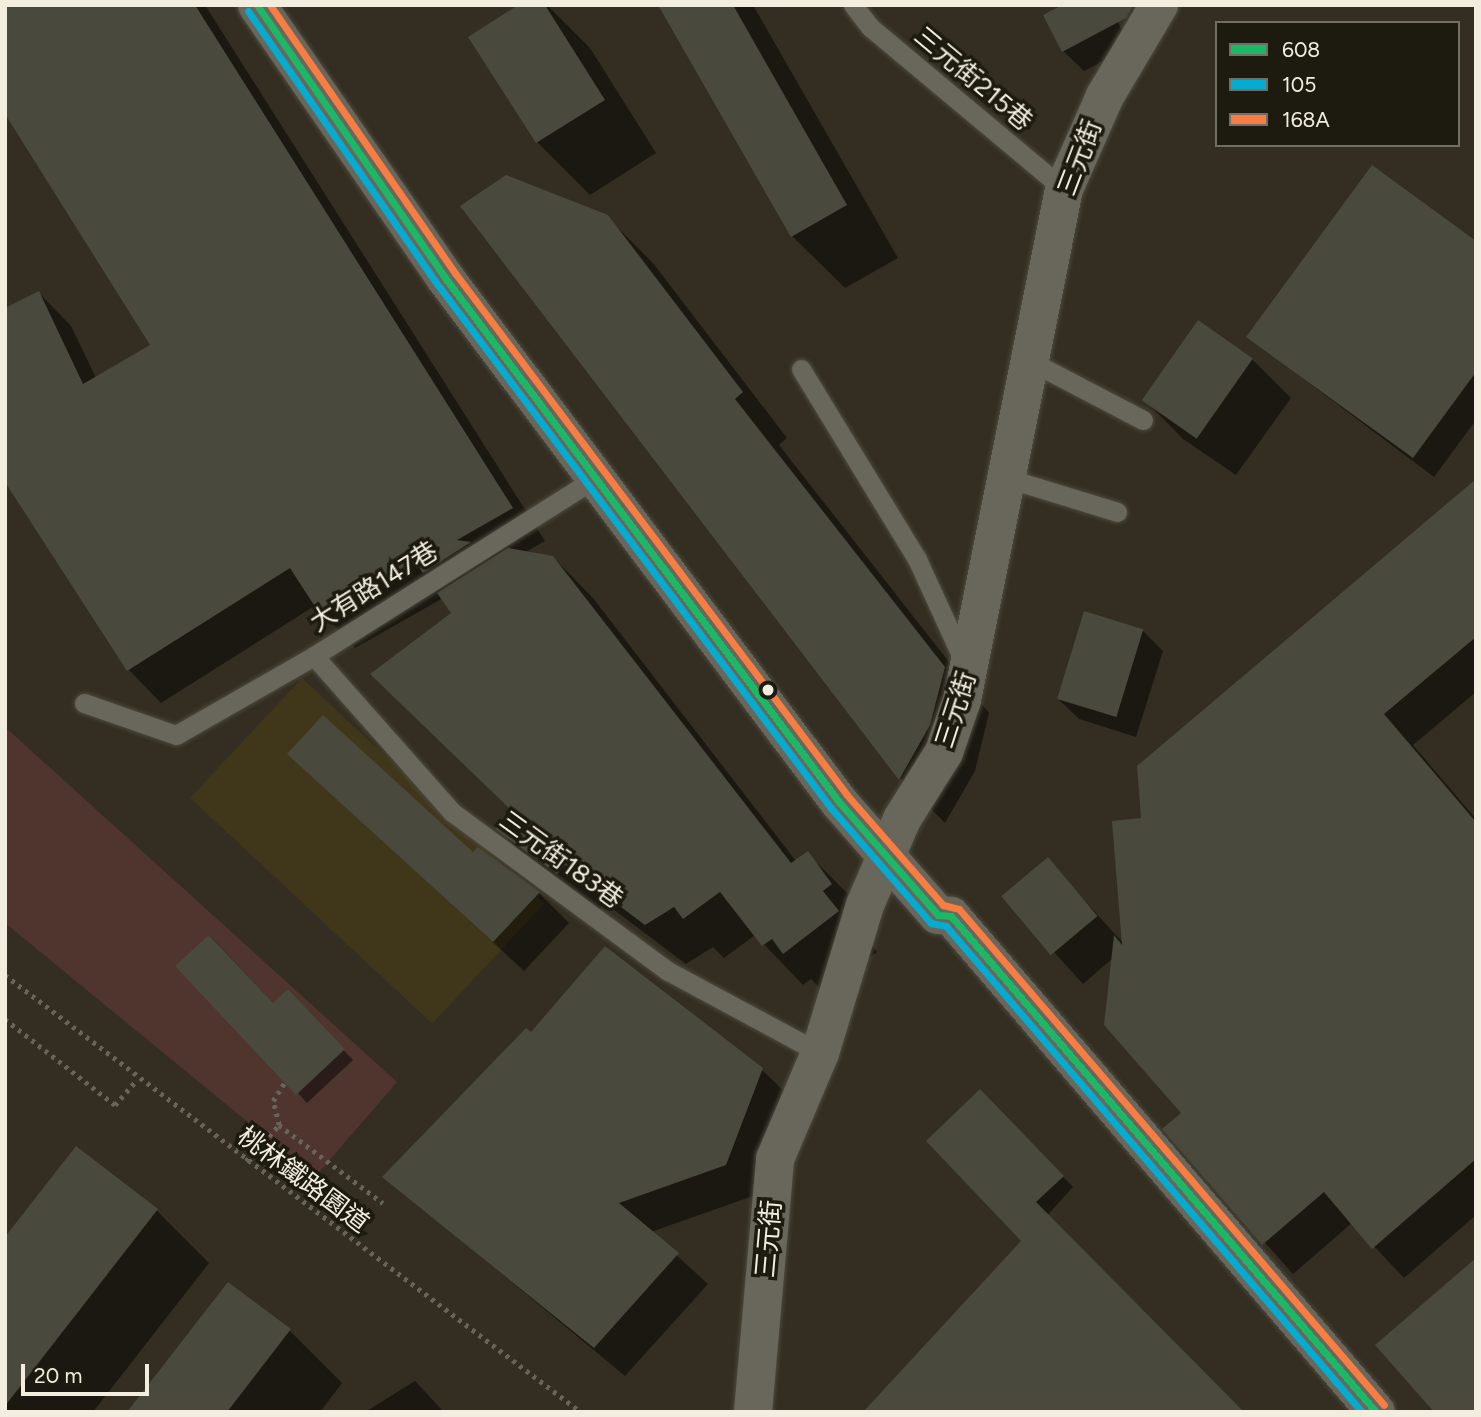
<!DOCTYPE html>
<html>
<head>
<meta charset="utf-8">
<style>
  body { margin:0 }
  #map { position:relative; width:1481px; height:1417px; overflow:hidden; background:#332e21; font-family:Figtree,"Noto Sans TC",sans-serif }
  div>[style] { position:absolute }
  .built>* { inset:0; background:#40371a; transform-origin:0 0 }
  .green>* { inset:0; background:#4f352e }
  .shadow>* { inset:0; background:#0007 }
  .building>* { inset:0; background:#4a493d; transform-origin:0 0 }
  .path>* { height:4.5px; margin-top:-2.25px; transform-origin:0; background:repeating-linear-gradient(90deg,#67645a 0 3.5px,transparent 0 8.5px) }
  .roads { filter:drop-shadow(0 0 2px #4d493e) drop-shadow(0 0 2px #4d493e) }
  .lane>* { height:19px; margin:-9.5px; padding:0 9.5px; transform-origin:9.5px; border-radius:9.5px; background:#69665c }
  .street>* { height:38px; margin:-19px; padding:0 19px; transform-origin:19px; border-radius:19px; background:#69665c }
  .bus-1>* { height:7px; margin:-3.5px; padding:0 3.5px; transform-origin:3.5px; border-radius:3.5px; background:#1ab867 }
  .bus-2>* { height:7px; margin:-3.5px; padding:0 3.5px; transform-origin:3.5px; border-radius:3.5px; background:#06acd0 }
  .bus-3>* { height:7px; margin:-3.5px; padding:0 3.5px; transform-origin:3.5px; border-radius:3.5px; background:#f77d43 }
  .dots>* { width:19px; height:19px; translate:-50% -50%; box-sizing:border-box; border:4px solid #1d1a10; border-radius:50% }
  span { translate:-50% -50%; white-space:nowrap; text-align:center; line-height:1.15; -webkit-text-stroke:7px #1d1a10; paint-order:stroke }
  .street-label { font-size:26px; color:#f2eddf }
  .frame { position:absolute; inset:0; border:7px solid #f2eddf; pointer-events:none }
  .legend { position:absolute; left:1215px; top:21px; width:245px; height:126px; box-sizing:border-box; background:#1d1a10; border:2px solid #726e63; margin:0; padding:9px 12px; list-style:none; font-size:21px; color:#f2eddf }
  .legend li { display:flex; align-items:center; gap:14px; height:35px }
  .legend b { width:35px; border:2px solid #726e63 }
  .scale { position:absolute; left:21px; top:1364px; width:128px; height:32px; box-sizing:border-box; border:4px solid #f2eddf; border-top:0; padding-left:9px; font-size:21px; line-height:24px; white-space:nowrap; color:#f2eddf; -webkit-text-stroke:5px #1d1a10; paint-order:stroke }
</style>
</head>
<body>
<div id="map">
  <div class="built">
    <i style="left:302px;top:678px;width:331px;height:164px;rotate:43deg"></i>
  </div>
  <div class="green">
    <i style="clip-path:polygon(evenodd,5px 727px,397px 1082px,315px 1177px,5px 923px,5px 727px,210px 935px,273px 1003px,289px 990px,345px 1049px,176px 966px,210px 935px)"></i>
  </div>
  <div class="shadow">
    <i style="clip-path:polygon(5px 5px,205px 5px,545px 541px,524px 553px,553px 557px,593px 598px,796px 861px,807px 853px,847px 893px,871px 925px,862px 932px,877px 952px,824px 992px,811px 979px,803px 985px,755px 935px,724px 958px,713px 947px,686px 964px,605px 903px,597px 912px,537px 868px,498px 829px,514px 812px,454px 614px,443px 598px,355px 648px,316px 605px,161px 703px,129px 670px,5px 477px,39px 293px,71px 326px,96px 378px,152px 345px)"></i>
    <i style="clip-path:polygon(521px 5px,547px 5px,590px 48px,656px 153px,590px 195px,537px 142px,471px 37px)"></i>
    <i style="clip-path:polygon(660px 5px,753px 5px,898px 258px,845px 288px,792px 236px)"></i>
    <i style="clip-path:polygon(1113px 12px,1130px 47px,1084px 71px,1063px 51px)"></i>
    <i style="clip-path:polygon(463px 206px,607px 217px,653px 263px,787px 438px,779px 445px,989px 713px,975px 771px,945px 823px,901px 779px)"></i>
    <i style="clip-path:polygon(1476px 243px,1476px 420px,1434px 477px,1248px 337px)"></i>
    <i style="clip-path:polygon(1252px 359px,1291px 398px,1236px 475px,1183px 439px,1145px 400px)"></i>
    <i style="clip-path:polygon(1476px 481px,1476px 692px,1413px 745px,1476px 819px,1476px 1215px,1404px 1278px,1352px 1223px,1293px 1274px,1165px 1129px,1184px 1113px,1113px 958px,1083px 984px,1004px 897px,1048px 860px,1124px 944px,1143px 820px)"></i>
    <i style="clip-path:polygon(1142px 630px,1163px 651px,1136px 737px,1079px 719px,1058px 699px)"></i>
    <i style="clip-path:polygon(289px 754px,539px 893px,569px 923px,524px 971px)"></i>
    <i style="clip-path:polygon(288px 992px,353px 1060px,307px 1103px,298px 1093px,274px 1005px)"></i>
    <i style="clip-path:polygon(531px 1035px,761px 1069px,792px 1099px,756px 1195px,651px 1232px,708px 1284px,625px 1376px,385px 1177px)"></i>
    <i style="clip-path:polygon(980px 1091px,1073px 1187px,1024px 1241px)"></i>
    <i style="clip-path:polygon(76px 1148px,157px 1211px,209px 1263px,93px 1412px,5px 1412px,5px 1240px)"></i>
    <i style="clip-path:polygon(290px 1331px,342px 1383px,320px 1412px,130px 1412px)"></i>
    <i style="clip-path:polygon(415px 1381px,444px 1412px,365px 1412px)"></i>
  </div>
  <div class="building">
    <i style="clip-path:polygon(5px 5px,195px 5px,513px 508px,457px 540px,471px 542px,423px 573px,416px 563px,321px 616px,290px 568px,127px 671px,5px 482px,5px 308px,39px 291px,83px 384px,150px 345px,5px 114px)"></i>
    <i style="clip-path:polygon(518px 5px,545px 5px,605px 100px,536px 143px,468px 37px)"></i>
    <i style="clip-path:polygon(658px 5px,733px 5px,847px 205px,791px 237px)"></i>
    <i style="clip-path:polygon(1062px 5px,1133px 5px,1126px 18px,1062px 52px,1043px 15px)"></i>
    <i style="clip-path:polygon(1372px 165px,1476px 241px,1476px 372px,1413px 458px,1246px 337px)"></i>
    <i style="clip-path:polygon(506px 175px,608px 215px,743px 392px,735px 399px,945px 667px,930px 725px,899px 780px,460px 206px)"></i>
    <i style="left:1198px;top:320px;width:67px;height:98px;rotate:35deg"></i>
    <i style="clip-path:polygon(1476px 479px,1476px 637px,1384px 714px,1476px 822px,1476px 1159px,1372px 1249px,1324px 1192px,1262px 1245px,1162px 1129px,1181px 1113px,1104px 1025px,1114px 935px,1122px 945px,1112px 821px,1141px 818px,1137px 766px)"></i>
    <i style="clip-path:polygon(508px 548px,553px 556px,791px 863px,808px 851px,832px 884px,823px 891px,839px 911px,783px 954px,772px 939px,762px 946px,720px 892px,683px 919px,674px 907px,645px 925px,565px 865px,557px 874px,495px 829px,512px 811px,370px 674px,451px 613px,437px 593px)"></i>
    <i style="left:1084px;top:611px;width:62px;height:92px;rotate:17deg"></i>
    <i style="clip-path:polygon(323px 715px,473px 852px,478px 847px,540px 892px,493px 942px,287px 754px)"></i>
    <i style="left:1048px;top:857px;width:77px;height:61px;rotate:50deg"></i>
    <i style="clip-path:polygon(209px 935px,273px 1003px,288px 989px,345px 1049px,296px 1095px,175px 966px)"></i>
    <i style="clip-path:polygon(605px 946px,763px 1068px,726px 1165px,619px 1203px,679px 1253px,594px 1348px,382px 1177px,526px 1028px,531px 1032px)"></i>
    <i style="clip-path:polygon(980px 1089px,1064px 1176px,1036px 1202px,1244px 1412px,863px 1412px,1021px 1241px,926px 1141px)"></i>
    <i style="clip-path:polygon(76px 1146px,158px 1209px,5px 1406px,5px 1237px)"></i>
    <i style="clip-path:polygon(1476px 1258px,1476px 1412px,1434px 1412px,1375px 1345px)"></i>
    <i style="clip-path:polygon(228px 1282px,291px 1329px,227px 1412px,127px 1412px)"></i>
  </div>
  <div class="path">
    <i style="left:5px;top:975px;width:723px;rotate:37.19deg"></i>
    <i style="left:5px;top:1019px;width:140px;rotate:38deg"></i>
    <i style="left:115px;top:1105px;width:33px;rotate:-49deg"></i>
    <i style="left:279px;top:1125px;width:130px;rotate:36.9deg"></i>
    <i style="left:246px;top:1161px;width:49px;rotate:-47.5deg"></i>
    <i style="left:279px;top:1125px;width:25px;rotate:-104deg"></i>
    <i style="left:273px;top:1101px;width:22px;rotate:-58deg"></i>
  </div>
  <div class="roads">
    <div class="lane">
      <i style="left:853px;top:5px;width:28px;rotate:52deg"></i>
      <i style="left:870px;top:27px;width:253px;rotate:39.9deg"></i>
      <i style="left:1034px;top:363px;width:123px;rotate:27.6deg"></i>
      <i style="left:801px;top:369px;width:223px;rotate:58.6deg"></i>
      <i style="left:917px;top:559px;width:115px;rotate:65.4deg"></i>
      <i style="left:1010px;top:479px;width:112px;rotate:17.1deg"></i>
      <i style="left:314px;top:656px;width:208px;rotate:48.5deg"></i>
      <i style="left:452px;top:812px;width:268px;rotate:36.4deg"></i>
      <i style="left:668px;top:971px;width:173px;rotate:28.3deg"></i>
      <i style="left:84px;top:703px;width:97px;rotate:19.2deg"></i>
      <i style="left:176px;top:735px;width:159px;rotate:-29.8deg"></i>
      <i style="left:314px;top:656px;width:333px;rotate:-32.3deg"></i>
    </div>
    <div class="street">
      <i style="left:257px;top:5px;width:333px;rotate:55.4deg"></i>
      <i style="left:446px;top:279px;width:654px;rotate:53.08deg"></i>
      <i style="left:839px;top:802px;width:150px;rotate:48.8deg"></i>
      <i style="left:938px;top:915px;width:13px;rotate:4deg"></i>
      <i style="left:951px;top:916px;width:653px;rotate:49.41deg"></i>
      <i style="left:753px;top:1412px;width:254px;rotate:-85deg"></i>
      <i style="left:775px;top:1159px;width:115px;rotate:-67deg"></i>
      <i style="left:820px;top:1053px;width:155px;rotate:-73.1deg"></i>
      <i style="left:865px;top:905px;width:94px;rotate:-66.7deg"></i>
      <i style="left:902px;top:819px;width:79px;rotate:-57.9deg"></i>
      <i style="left:944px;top:752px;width:55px;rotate:-70.9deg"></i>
      <i style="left:962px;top:700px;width:521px;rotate:-78.71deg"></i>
      <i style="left:1064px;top:189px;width:102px;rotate:-66.2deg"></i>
      <i style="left:1105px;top:96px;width:106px;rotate:-59.3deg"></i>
    </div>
  </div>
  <div class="bus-1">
    <i style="left:257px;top:5px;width:333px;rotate:55.4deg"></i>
    <i style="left:446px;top:279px;width:654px;rotate:53.08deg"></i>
    <i style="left:839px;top:802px;width:150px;rotate:48.8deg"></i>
    <i style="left:938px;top:915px;width:13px;rotate:4deg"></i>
    <i style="left:951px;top:916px;width:653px;rotate:49.41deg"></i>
  </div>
  <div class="bus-2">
    <i style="left:248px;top:11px;width:333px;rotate:55.3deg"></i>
    <i style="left:438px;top:285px;width:654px;rotate:53.08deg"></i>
    <i style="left:831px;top:808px;width:152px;rotate:49deg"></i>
    <i style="left:931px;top:923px;width:15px;rotate:11deg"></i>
    <i style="left:946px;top:926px;width:640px;rotate:49.44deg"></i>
  </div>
  <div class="bus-3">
    <i style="left:270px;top:5px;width:326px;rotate:55.4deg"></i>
    <i style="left:455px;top:273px;width:653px;rotate:53.09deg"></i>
    <i style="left:847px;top:795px;width:146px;rotate:48.9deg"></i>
    <i style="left:943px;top:905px;width:16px;rotate:14deg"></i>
    <i style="left:959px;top:909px;width:653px;rotate:49.41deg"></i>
  </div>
  <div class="dots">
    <i style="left:768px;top:690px;background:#f2eddf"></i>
  </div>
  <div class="street-label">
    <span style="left:973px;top:79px;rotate:40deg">三元街215巷</span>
    <span style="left:1080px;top:158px;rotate:-69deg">三元街</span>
    <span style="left:374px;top:587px;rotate:-32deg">大有路147巷</span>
    <span style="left:956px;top:710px;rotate:-72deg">三元街</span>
    <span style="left:561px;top:860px;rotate:36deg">三元街183巷</span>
    <span style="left:303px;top:1180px;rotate:37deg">桃林鐵路園道</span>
    <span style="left:769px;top:1239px;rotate:-85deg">三元街</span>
  </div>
  <div class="frame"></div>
  <ul class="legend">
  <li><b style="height:9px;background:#1ab867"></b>608</li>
  <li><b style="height:9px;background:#06acd0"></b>105</li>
  <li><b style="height:9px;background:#f77d43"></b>168A</li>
  </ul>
  <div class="scale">20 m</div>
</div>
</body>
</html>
